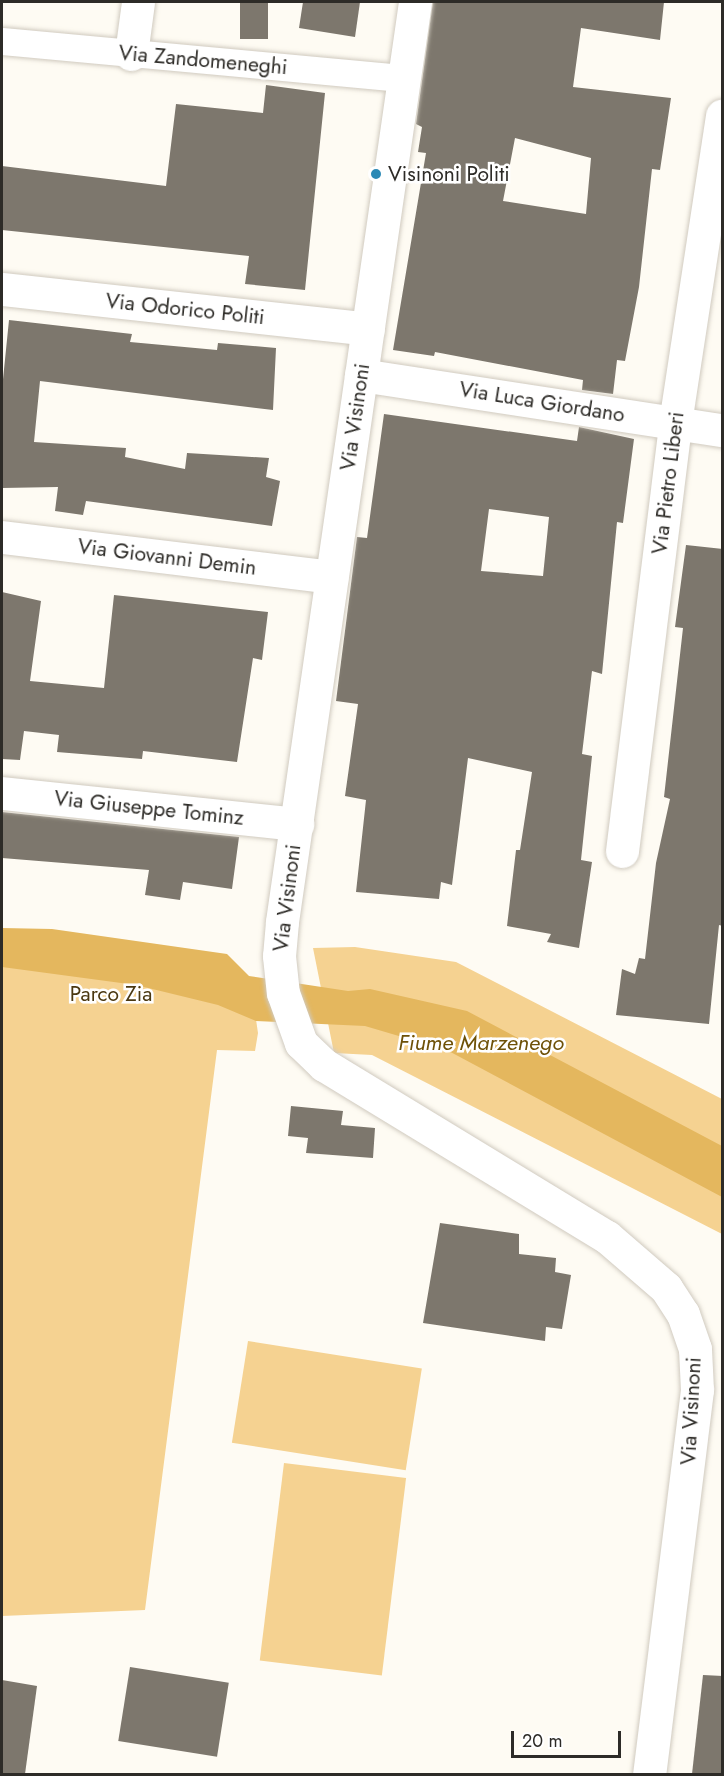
<!DOCTYPE html>
<html>
<head>
<meta charset="utf-8">
<style>
  body { margin:0 }
  #map { position:relative; width:724px; height:1776px; overflow:hidden; background:#fefbf3; font-family:Jost,sans-serif }
  div>[style] { position:absolute }
  .green>* { inset:0; background:#f5d291; transform-origin:0 0 }
  .water>* { inset:0; background:#e4b75e }
  .building>* { inset:0; background:#7d776d; transform-origin:0 0 }
  .roads { filter:drop-shadow(0 0 2px #d0cabf) drop-shadow(0 0 2px #d0cabf) }
  .pedestrian>* { height:27px; margin:-13.5px; padding:0 13.5px; transform-origin:13.5px; border-radius:13.5px; background:#fff }
  .minor>* { height:33px; margin:-16.5px; padding:0 16.5px; transform-origin:16.5px; border-radius:16.5px; background:#fff }
  .dots>* { width:16px; height:16px; translate:-50% -50%; box-sizing:border-box; border:3px solid #fff; border-radius:50% }
  span { translate:-50% -50%; white-space:nowrap; text-align:center; line-height:1.15; -webkit-text-stroke:5px #fff; paint-order:stroke }
  .street-label { font-size:21px; color:#2d2b27 }
  .poi-label { font-size:21px; color:#2d2b27 }
  .left { translate:0 -50%; text-align:left }
  .park-label { font-size:21px; color:#4a3811 }
  .water-label { font-size:22px; color:#6e5108; font-style:italic }
  .frame { position:absolute; inset:0; border:3px solid #2d2b27; pointer-events:none }
  .scale { position:absolute; left:511px; top:1731px; width:110px; height:27px; box-sizing:border-box; border:3px solid #2d2b27; border-top:0; padding-left:8px; font-size:18px; line-height:21px; white-space:nowrap; color:#2d2b27; -webkit-text-stroke:4px #fff; paint-order:stroke }
</style>
</head>
<body>
<div id="map">
  <div class="green">
    <i style="clip-path:polygon(355px 947px,456px 962px,722px 1099px,722px 1234px,372px 1055px,334px 1053px,313px 948px)"></i>
    <i style="clip-path:polygon(2px 957px,251px 985px,258px 1033px,255px 1051px,217px 1050px,145px 1610px,2px 1616px)"></i>
    <i style="left:248px;top:1341px;width:176px;height:103px;rotate:9deg"></i>
    <i style="left:284px;top:1463px;width:123px;height:199px;rotate:7deg"></i>
  </div>
  <div class="water">
    <i style="clip-path:polygon(2px 928px,52px 929px,227px 954px,249px 976px,348px 991px,370px 989px,467px 1011px,722px 1146px,722px 1197px,443px 1048px,426px 1048px,409px 1039px,365px 1026px,256px 1021px,218px 1005px,136px 985px,2px 967px)"></i>
  </div>
  <div class="building">
    <i style="clip-path:polygon(303px 2px,360px 2px,355px 37px,299px 28px)"></i>
    <i style="clip-path:polygon(evenodd,433px 2px,664px 2px,660px 40px,581px 28px,573px 87px,671px 98px,660px 170px,652px 169px,639px 287px,625px 361px,617px 360px,613px 394px,582px 390px,583px 380px,435px 352px,434px 356px,393px 350px,426px 153px,418px 152px,422px 127px,416px 124px,433px 2px,515px 138px,591px 158px,586px 214px,503px 201px,515px 138px)"></i>
    <i style="left:240px;top:3px;width:28px;height:36px"></i>
    <i style="clip-path:polygon(266px 85px,325px 93px,305px 290px,245px 284px,249px 256px,2px 230px,2px 166px,166px 186px,176px 104px,263px 113px)"></i>
    <i style="clip-path:polygon(9px 320px,132px 334px,130px 342px,217px 350px,218px 343px,276px 348px,273px 410px,40px 381px,34px 442px,126px 448px,125px 457px,185px 469px,187px 453px,269px 458px,266px 477px,280px 481px,272px 526px,86px 501px,83px 515px,55px 511px,58px 487px,2px 488px,2px 389px)"></i>
    <i style="clip-path:polygon(evenodd,384px 414px,577px 441px,579px 427px,634px 439px,623px 523px,617px 522px,602px 674px,592px 671px,582px 754px,592px 756px,581px 860px,592px 862px,579px 948px,547px 942px,551px 934px,507px 926px,516px 850px,520px 850px,532px 772px,468px 758px,452px 885px,441px 882px,439px 899px,356px 892px,366px 800px,345px 796px,358px 704px,336px 701px,357px 537px,367px 538px,384px 414px,489px 509px,549px 517px,543px 576px,481px 571px,489px 509px)"></i>
    <i style="clip-path:polygon(686px 545px,723px 549px,723px 926px,719px 925px,709px 1024px,616px 1015px,622px 969px,635px 974px,639px 958px,645px 959px,656px 863px,670px 799px,664px 797px,683px 628px,675px 627px)"></i>
    <i style="clip-path:polygon(2px 592px,41px 601px,30px 681px,104px 688px,114px 595px,268px 612px,262px 660px,253px 658px,237px 762px,143px 751px,142px 759px,57px 752px,59px 735px,24px 731px,20px 760px,2px 759px)"></i>
    <i style="clip-path:polygon(2px 812px,239px 837px,232px 889px,183px 882px,180px 900px,145px 895px,149px 870px,2px 858px)"></i>
    <i style="clip-path:polygon(291px 1106px,343px 1111px,341px 1125px,375px 1128px,373px 1158px,306px 1153px,308px 1138px,288px 1136px)"></i>
    <i style="clip-path:polygon(440px 1223px,519px 1234px,519px 1254px,556px 1258px,555px 1272px,571px 1275px,562px 1329px,546px 1327px,545px 1341px,423px 1323px)"></i>
    <i style="left:130px;top:1667px;width:100px;height:75px;rotate:9deg"></i>
    <i style="clip-path:polygon(703px 1675px,723px 1676px,723px 1774px,692px 1774px)"></i>
    <i style="clip-path:polygon(2px 1680px,37px 1686px,25px 1774px,2px 1774px)"></i>
  </div>
  <div class="roads">
    <div class="pedestrian">
      <i style="left:2px;top:41px;width:404px;rotate:5.3deg"></i>
    </div>
    <div class="minor">
      <i style="left:415px;top:2px;width:930px;rotate:98.23deg"></i>
      <i style="left:282px;top:922px;width:34px;rotate:95deg"></i>
      <i style="left:279px;top:956px;width:37px;rotate:84deg"></i>
      <i style="left:283px;top:993px;width:53px;rotate:70.2deg"></i>
      <i style="left:301px;top:1043px;width:32px;rotate:44deg"></i>
      <i style="left:324px;top:1065px;width:331px;rotate:31.3deg"></i>
      <i style="left:607px;top:1237px;width:78px;rotate:40.8deg"></i>
      <i style="left:666px;top:1288px;width:31px;rotate:57deg"></i>
      <i style="left:683px;top:1314px;width:37px;rotate:71deg"></i>
      <i style="left:695px;top:1349px;width:41px;rotate:87.2deg"></i>
      <i style="left:697px;top:1390px;width:387px;rotate:97.1deg"></i>
      <i style="left:131px;top:54px;width:52px;rotate:-82.3deg"></i>
      <i style="left:2px;top:289px;width:368px;rotate:6.2deg"></i>
      <i style="left:361px;top:375px;width:365px;rotate:8.7deg"></i>
      <i style="left:2px;top:537px;width:332px;rotate:6.9deg"></i>
      <i style="left:2px;top:793px;width:297px;rotate:6deg"></i>
      <i style="left:622px;top:851px;width:431px;rotate:-82.9deg"></i>
      <i style="left:675px;top:423px;width:311px;rotate:-81.3deg"></i>
    </div>
  </div>
  <div class="dots">
    <i style="left:376px;top:174px;background:#2b89b5"></i>
  </div>
  <div class="street-label">
    <span style="left:203px;top:60px;rotate:5deg">Via Zandomeneghi</span>
    <span style="left:185px;top:309px;rotate:6deg">Via Odorico Politi</span>
    <span style="left:542px;top:402px;rotate:9deg">Via Luca Giordano</span>
    <span style="left:355px;top:417px;rotate:-82deg">Via Visinoni</span>
    <span style="left:668px;top:483px;rotate:-83deg">Via Pietro Liberi</span>
    <span style="left:167px;top:557px;rotate:7deg">Via Giovanni Demin</span>
    <span style="left:149px;top:808px;rotate:6deg">Via Giuseppe Tominz</span>
    <span style="left:287px;top:898px;rotate:-83deg">Via Visinoni</span>
    <span style="left:691px;top:1411px;rotate:-87deg">Via Visinoni</span>
  </div>
  <div class="poi-label">
    <span class="left" style="left:388px;top:174px">Visinoni Politi</span>
  </div>
  <div class="park-label">
    <span style="left:111px;top:994px">Parco Zia</span>
  </div>
  <div class="water-label">
    <span style="left:481px;top:1043px">Fiume Marzenego</span>
  </div>
  <div class="frame"></div>
  <div class="scale">20 m</div>
</div>
</body>
</html>
